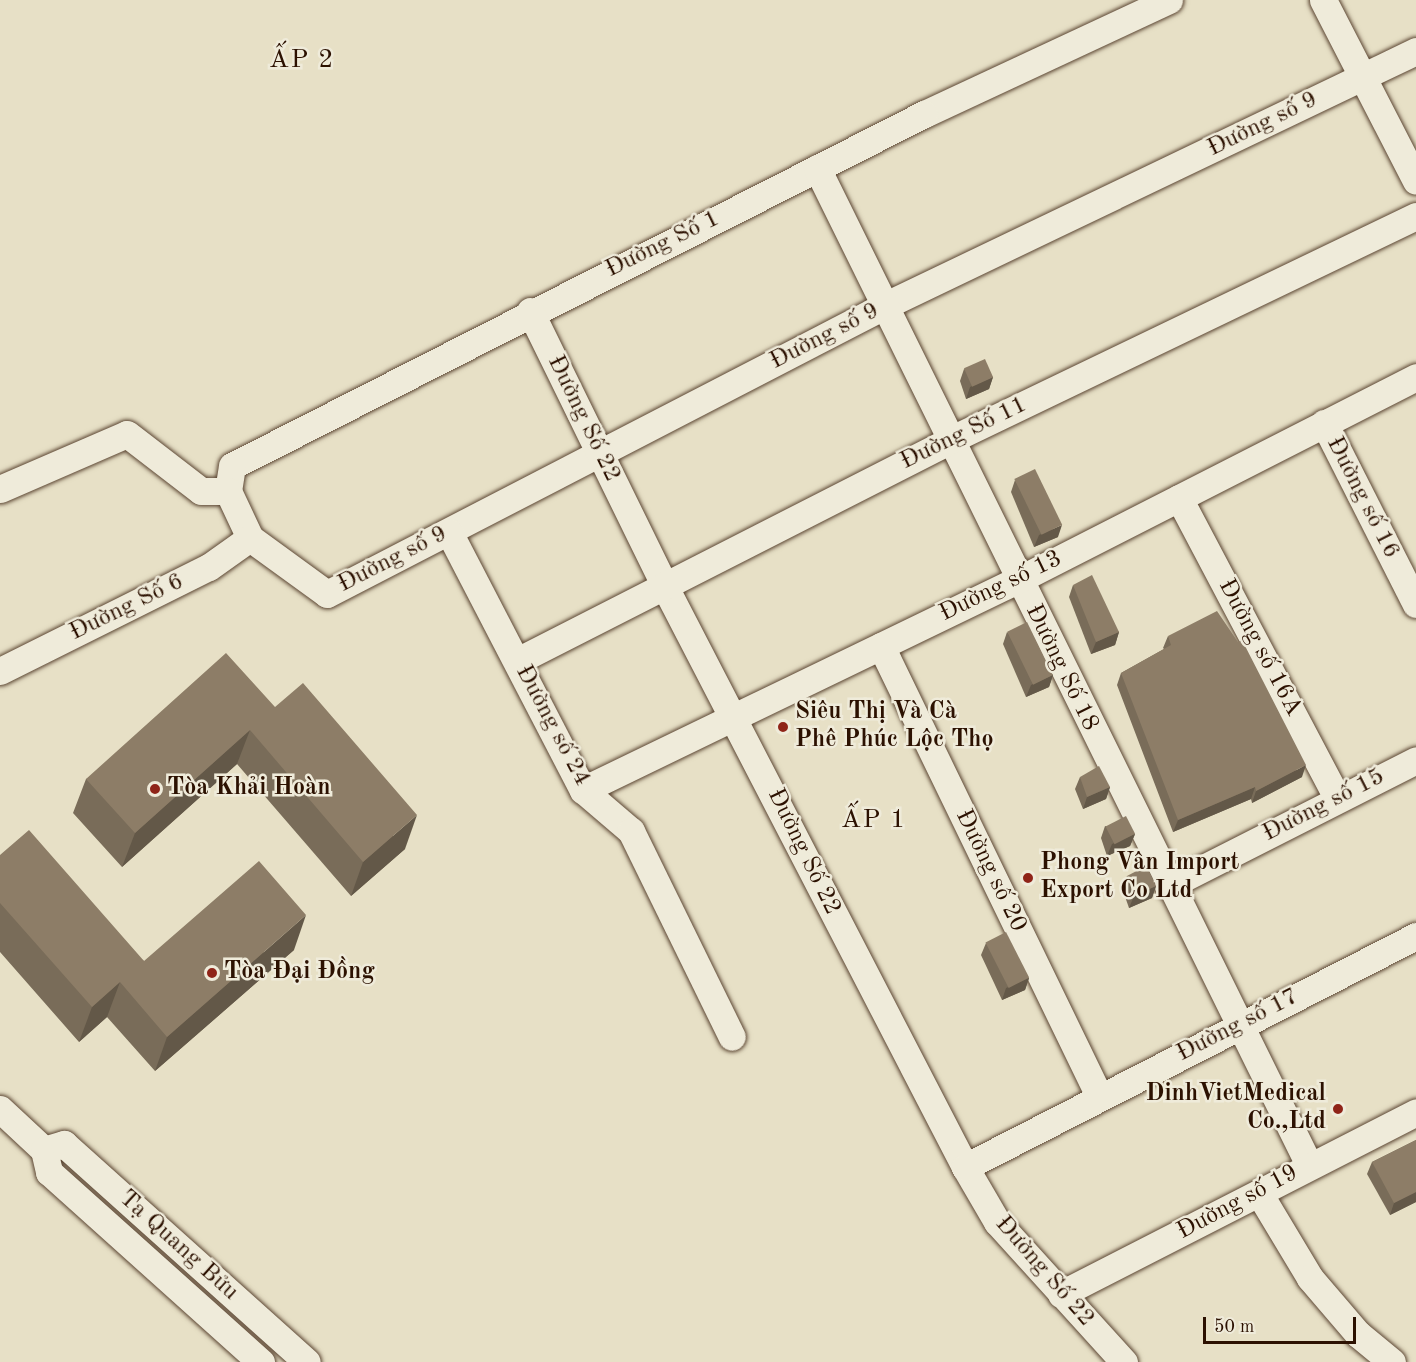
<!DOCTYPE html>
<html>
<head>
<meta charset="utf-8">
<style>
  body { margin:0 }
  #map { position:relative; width:1416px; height:1362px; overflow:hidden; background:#e7e0c6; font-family:"Old Standard TT",serif }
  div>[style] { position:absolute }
  .roads { filter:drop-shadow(0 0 2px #5b4532) drop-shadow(0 0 2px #5b4532) }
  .minor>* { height:27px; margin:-13.5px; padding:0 13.5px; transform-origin:13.5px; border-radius:13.5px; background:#efebda }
  .wall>* { inset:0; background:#796c59 }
  .shaded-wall>* { inset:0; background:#635848 }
  .building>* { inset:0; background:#8d7d67; transform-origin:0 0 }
  .dots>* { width:16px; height:16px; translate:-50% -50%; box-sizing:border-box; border:3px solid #efebda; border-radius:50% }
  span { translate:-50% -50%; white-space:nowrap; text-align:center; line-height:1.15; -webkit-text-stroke:5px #efebda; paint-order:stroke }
  .street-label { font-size:24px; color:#2c1101 }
  .poi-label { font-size:24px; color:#2c1101; font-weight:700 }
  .left { translate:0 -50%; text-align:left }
  .right { translate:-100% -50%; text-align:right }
  .neighbourhood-label { font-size:26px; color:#2c1101; letter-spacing:1.5px }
  .scale { position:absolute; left:1203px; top:1317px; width:153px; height:27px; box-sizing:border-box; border:3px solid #2c1101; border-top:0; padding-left:8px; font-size:18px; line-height:21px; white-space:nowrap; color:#2c1101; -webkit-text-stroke:4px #efebda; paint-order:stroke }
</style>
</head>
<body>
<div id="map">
  <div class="roads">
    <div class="minor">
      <i style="left:1169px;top:0;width:270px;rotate:155deg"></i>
      <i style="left:924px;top:114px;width:776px;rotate:153.04deg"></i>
      <i style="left:232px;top:466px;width:25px;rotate:99deg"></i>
      <i style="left:228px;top:491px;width:52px;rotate:64.9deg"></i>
      <i style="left:250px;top:538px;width:95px;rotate:36deg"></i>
      <i style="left:327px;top:594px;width:627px;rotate:-27.34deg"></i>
      <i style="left:884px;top:306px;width:590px;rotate:-25.61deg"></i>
      <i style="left:1323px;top:0;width:203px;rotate:62.8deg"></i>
      <i style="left:817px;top:168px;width:1112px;rotate:63.73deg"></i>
      <i style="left:530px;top:311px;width:305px;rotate:63.9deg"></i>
      <i style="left:664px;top:585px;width:655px;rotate:62.65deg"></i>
      <i style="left:965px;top:1167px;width:64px;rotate:59.8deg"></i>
      <i style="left:997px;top:1222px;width:189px;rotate:47.8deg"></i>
      <i style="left:1324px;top:423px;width:203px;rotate:63.1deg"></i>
      <i style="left:0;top:489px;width:138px;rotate:-23.4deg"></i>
      <i style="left:127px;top:434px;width:93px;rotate:37.6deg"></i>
      <i style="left:201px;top:491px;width:27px"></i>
      <i style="left:1179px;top:498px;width:340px;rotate:62.2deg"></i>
      <i style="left:449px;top:532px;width:291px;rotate:62.6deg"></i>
      <i style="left:583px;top:790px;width:63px;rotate:40.5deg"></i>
      <i style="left:631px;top:831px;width:229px;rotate:63.9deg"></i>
      <i style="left:881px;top:646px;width:500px;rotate:64.15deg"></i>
      <i style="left:517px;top:661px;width:486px;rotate:-27deg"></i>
      <i style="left:950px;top:440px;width:517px;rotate:-25.67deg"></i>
      <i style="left:0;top:671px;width:233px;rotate:-26.5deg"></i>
      <i style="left:209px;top:567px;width:50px;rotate:-35.3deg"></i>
      <i style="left:583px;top:790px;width:483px;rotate:-25.8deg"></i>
      <i style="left:1018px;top:580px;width:447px;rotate:-27deg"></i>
      <i style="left:1168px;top:886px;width:278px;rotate:-26.9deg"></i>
      <i style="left:0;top:1109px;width:60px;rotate:43deg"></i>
      <i style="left:44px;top:1150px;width:23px;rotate:77deg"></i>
      <i style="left:49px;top:1172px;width:285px;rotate:41.9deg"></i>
      <i style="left:44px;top:1150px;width:21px;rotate:-17deg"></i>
      <i style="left:64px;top:1144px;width:326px;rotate:41.9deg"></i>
      <i style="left:965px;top:1167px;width:507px;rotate:-27.12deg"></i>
      <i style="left:1259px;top:1193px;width:99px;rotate:59deg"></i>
      <i style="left:1310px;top:1278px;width:74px;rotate:49.4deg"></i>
      <i style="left:1358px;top:1334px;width:44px;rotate:39.5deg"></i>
      <i style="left:1061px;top:1294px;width:399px;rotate:-27.1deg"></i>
    </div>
  </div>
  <div class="wall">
    <i style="clip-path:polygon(964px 369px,993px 377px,989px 389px,966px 399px,960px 381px)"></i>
    <i style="clip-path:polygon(1015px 480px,1058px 537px,1034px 547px,1011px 492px)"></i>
    <i style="clip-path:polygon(1073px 585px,1119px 632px,1115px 645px,1091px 654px,1069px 597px)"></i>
    <i style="clip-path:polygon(1007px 632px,1053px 675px,1049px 687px,1026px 697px,1003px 644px)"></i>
    <i style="clip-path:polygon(1168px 636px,1302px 777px,1252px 803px,1251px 799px,1173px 832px,1117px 685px,1121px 673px,1164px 649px,1163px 648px)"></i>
    <i style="clip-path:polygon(275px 707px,405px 849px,351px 896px,237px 764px,122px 867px,73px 813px,86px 779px)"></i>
    <i style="clip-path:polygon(1080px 777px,1110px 787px,1106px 799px,1083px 809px,1075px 789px)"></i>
    <i style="clip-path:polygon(1105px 826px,1135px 834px,1130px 846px,1107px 856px,1101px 838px)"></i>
    <i style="clip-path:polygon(0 855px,144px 961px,294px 950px,155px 1071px,107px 1017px,79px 1042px,0 952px)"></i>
    <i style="clip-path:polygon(1127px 876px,1156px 886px,1152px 898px,1129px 908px,1122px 888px)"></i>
    <i style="clip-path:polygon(986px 943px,1029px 978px,1025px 990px,1002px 1000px,981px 955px)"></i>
    <i style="clip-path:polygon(1416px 1140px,1416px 1202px,1390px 1215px,1367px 1174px,1372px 1162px)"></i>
  </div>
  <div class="shaded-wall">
    <i style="clip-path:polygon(993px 377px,989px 389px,966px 399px,970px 387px)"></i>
    <i style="clip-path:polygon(1062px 525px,1058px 537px,1034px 547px,1039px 535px)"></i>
    <i style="clip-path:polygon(1119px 632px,1115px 645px,1091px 654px,1096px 642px)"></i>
    <i style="clip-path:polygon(1053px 675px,1049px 687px,1026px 697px,1031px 685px)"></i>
    <i style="clip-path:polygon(250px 730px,237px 764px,122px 867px,135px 833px)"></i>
    <i style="clip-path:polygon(1306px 765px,1302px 777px,1252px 803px,1256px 791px)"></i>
    <i style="clip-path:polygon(1110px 787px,1106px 799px,1083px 809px,1087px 797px)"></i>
    <i style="clip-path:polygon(1255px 787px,1251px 799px,1173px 832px,1178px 820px)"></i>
    <i style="clip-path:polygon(417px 815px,405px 849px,351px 896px,363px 862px)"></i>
    <i style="clip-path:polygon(1135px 834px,1130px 846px,1107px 856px,1112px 844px)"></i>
    <i style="clip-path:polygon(1156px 886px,1152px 898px,1129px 908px,1134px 896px)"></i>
    <i style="clip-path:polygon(306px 915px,294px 950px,155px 1071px,167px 1037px)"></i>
    <i style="clip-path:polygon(1029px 978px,1025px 990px,1002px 1000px,1006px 988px)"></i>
    <i style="clip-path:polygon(120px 982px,107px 1017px,79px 1042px,92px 1007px)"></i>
    <i style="clip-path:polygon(1416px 1192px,1416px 1202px,1390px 1215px,1394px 1203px)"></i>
  </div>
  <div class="building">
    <i style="left:985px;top:359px;width:20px;height:23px;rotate:66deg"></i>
    <i style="left:1035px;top:469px;width:62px;height:23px;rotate:64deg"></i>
    <i style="clip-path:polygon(1092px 575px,1119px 632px,1096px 642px,1073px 585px)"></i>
    <i style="clip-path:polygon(1217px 611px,1238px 642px,1242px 640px,1306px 765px,1256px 791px,1255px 787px,1178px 820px,1121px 673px,1171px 645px,1168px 636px)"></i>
    <i style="left:1027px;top:622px;width:59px;height:22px;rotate:64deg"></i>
    <i style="clip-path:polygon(226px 653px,275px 707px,303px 683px,417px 815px,363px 862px,250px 730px,135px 833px,86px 779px)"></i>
    <i style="clip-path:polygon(1099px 766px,1110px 787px,1087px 797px,1080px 777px)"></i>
    <i style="left:1126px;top:816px;width:20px;height:23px;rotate:63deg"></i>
    <i style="clip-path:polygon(29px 830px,144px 961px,259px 861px,306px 915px,167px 1037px,120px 982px,92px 1007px,0 903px,0 855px)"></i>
    <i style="clip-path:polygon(1146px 866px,1156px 886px,1134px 896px,1127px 876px)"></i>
    <i style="left:1006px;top:932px;width:51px;height:23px;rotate:63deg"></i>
    <i style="clip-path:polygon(1416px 1140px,1416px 1192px,1394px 1203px,1372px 1162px)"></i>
  </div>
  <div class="dots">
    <i style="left:783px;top:727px;background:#8f2418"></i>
    <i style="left:155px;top:789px;background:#8f2418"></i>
    <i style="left:1028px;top:878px;background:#8f2418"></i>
    <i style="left:212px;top:973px;background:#8f2418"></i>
    <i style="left:1338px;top:1109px;background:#8f2418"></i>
  </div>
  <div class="street-label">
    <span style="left:1263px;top:125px;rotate:-26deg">Đường số 9</span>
    <span style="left:663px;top:245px;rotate:-26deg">Đường Số 1</span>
    <span style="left:825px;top:337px;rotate:-27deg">Đường số 9</span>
    <span style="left:583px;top:419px;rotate:64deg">Đường Số 22</span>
    <span style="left:964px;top:434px;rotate:-26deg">Đường Số 11</span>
    <span style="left:1362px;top:498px;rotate:63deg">Đường số 16</span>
    <span style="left:393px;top:560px;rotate:-27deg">Đường số 9</span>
    <span style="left:1001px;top:587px;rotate:-26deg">Đường số 13</span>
    <span style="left:127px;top:608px;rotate:-26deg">Đường Số 6</span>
    <span style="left:1259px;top:648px;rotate:62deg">Đường số 16A</span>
    <span style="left:1061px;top:668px;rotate:64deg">Đường Số 18</span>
    <span style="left:552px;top:726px;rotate:62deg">Đường số 24</span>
    <span style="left:1324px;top:806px;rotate:-27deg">Đường số 15</span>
    <span style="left:803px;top:852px;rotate:64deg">Đường Số 22</span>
    <span style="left:990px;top:871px;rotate:64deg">Đường số 20</span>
    <span style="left:1238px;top:1026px;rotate:-27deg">Đường số 17</span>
    <span style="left:1238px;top:1203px;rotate:-28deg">Đường số 19</span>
    <span style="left:178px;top:1246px;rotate:42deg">Tạ Quang Bửu</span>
    <span style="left:1044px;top:1272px;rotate:49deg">Đường Số 22</span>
  </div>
  <div class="poi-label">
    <span class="left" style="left:795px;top:727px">Siêu Thị Và Cà<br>Phê Phúc Lộc Thọ</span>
    <span class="left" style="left:167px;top:789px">Tòa Khải Hoàn</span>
    <span class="left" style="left:1040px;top:878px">Phong Vân Import<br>Export Co Ltd</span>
    <span class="left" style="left:224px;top:973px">Tòa Đại Đồng</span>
    <span class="right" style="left:1326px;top:1109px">DinhVietMedical<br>Co.,Ltd</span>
  </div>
  <div class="neighbourhood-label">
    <span style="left:302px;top:61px">ẤP 2</span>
    <span style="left:874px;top:821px">ẤP 1</span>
  </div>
  <div class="scale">50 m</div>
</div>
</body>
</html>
